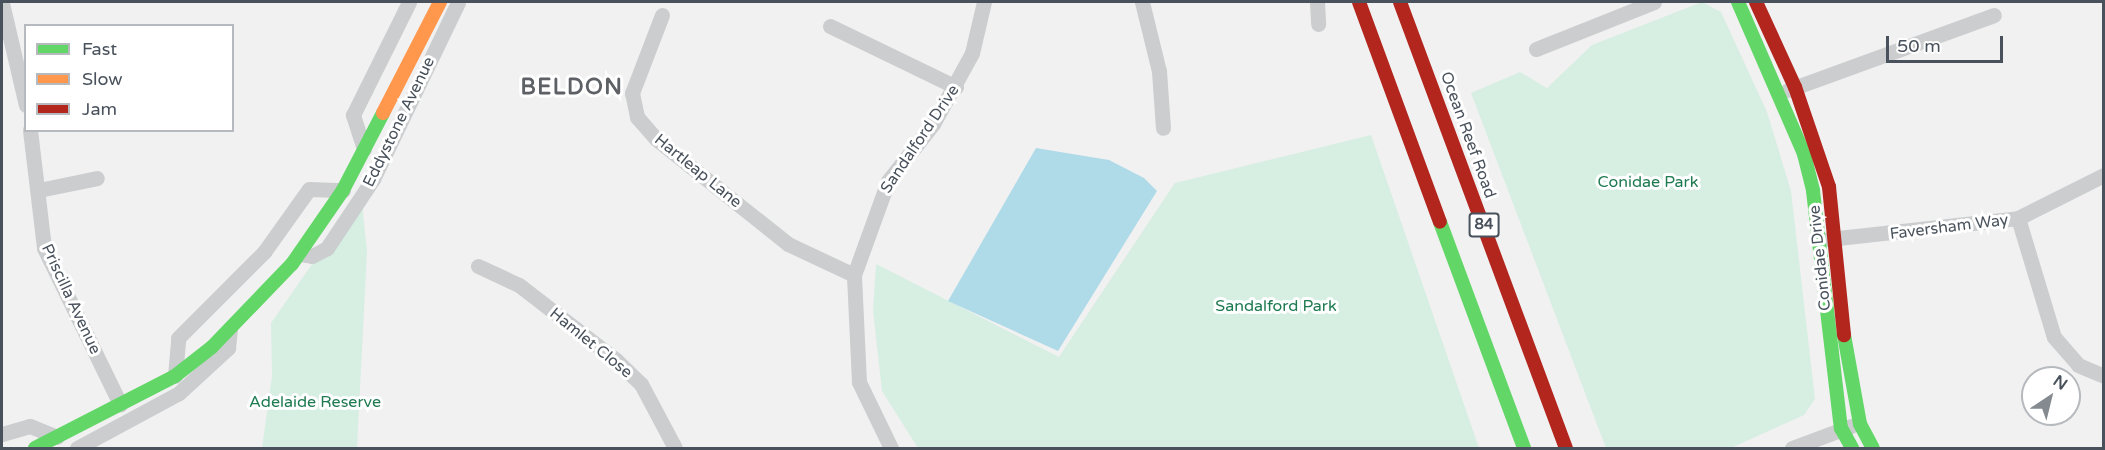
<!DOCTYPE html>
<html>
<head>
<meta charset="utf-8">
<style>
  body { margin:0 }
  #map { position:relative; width:2105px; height:450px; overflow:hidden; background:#f1f1f1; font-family:"Varela Round",sans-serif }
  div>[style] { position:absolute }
  .green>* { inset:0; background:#d7eee2 }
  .water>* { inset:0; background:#afdbe9 }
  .street>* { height:15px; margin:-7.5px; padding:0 7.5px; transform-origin:7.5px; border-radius:7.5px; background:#cbcdcf }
  .fast>* { height:14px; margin:-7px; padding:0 7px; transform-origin:7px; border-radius:7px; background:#63d668 }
  .slow>* { height:14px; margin:-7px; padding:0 7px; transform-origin:7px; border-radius:7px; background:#ff974d }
  .jam>* { height:14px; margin:-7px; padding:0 7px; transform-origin:7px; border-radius:7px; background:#b3261e }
  span { translate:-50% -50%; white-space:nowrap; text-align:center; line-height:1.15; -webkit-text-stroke:6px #fff; paint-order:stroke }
  .shield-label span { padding:2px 4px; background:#fff; border:2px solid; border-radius:4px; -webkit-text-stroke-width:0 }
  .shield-label { font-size:15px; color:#49525c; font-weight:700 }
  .street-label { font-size:16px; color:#49525c }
  .park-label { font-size:16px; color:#1e7a50 }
  .district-label { font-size:22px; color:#5d6065; font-weight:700; letter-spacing:1.5px }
  .frame { position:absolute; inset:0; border:3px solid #49525c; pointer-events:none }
  .legend { position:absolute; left:24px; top:24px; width:210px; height:108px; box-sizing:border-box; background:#fff; border:2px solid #b6babe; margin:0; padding:8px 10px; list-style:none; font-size:18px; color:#49525c }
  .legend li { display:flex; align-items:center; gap:12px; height:30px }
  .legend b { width:30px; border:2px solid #b6babe }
  .north { position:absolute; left:2021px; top:366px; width:60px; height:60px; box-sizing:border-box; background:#fff; border:2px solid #b6babe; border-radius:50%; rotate:35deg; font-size:16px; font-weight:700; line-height:24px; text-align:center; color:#49525c }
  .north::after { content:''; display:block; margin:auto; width:21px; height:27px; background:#848a90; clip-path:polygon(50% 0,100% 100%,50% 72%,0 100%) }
  .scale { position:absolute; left:1886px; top:36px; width:117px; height:27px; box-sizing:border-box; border:3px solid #49525c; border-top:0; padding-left:8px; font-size:18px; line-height:21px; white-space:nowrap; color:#49525c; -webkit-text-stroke:4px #fff; paint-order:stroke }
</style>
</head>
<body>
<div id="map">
  <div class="green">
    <i style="clip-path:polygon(1702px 2px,1721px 12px,1767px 112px,1791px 191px,1815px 399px,1804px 415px,1731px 448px,1606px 448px,1471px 93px,1520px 72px,1547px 88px,1592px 45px)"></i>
    <i style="clip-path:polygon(1371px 135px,1479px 448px,918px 448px,882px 391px,873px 311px,876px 264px,1059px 357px,1175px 183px)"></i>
    <i style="clip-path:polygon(361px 194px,367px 251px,357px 448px,262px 448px,272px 376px,271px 323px)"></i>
  </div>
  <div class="water">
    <i style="clip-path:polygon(1036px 148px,1109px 160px,1144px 178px,1157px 191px,1058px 351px,948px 301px)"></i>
  </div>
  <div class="street">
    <i style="left:1142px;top:2px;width:71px;rotate:76.2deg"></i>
    <i style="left:1159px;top:71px;width:57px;rotate:86deg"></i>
    <i style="left:1317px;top:2px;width:22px;rotate:87deg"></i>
    <i style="left:2px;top:3px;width:105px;rotate:76.8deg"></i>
    <i style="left:662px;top:15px;width:84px;rotate:111deg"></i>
    <i style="left:632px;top:93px;width:25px;rotate:78deg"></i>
    <i style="left:637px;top:117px;width:29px;rotate:49deg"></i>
    <i style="left:656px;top:139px;width:169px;rotate:38.5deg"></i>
    <i style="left:788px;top:244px;width:73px;rotate:25.2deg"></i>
    <i style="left:830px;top:26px;width:140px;rotate:25.8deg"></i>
    <i style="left:1536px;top:49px;width:127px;rotate:-21.7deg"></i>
    <i style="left:1788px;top:90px;width:219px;rotate:-20deg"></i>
    <i style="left:30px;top:130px;width:119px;rotate:83.2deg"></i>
    <i style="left:44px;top:248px;width:174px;rotate:64deg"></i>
    <i style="left:364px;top:149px;width:36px;rotate:-108deg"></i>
    <i style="left:353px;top:115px;width:126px;rotate:-63.6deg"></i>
    <i style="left:39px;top:190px;width:59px;rotate:-11.7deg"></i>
    <i style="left:2018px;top:218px;width:124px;rotate:73.2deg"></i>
    <i style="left:2054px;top:337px;width:37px;rotate:49deg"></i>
    <i style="left:2078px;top:365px;width:28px;rotate:23deg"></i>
    <i style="left:1829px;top:239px;width:190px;rotate:-6.3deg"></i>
    <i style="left:2018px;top:218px;width:96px;rotate:-26.6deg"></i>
    <i style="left:300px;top:254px;width:12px;rotate:9deg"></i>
    <i style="left:312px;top:256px;width:17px;rotate:-28deg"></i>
    <i style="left:327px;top:248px;width:83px;rotate:-56.3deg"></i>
    <i style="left:373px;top:179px;width:196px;rotate:-64.3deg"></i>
    <i style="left:478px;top:266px;width:45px;rotate:24.9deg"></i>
    <i style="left:519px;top:285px;width:123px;rotate:37.7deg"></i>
    <i style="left:616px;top:360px;width:35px;rotate:44deg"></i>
    <i style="left:641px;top:384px;width:72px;rotate:62deg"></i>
    <i style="left:175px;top:376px;width:38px;rotate:-85deg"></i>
    <i style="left:178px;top:338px;width:122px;rotate:-45deg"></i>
    <i style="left:264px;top:252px;width:77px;rotate:-54.5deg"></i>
    <i style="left:309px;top:189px;width:34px;rotate:2deg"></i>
    <i style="left:2px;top:434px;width:29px;rotate:-16deg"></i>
    <i style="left:30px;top:426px;width:29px;rotate:22deg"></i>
    <i style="left:77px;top:448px;width:116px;rotate:-28.3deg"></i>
    <i style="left:179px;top:393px;width:67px;rotate:-42.6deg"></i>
    <i style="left:228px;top:348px;width:20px;rotate:-84deg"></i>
    <i style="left:891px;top:448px;width:73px;rotate:-115.9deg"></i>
    <i style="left:859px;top:382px;width:107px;rotate:-92.7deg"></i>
    <i style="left:854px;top:275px;width:100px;rotate:-70.1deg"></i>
    <i style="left:888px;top:181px;width:73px;rotate:-51.7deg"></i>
    <i style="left:933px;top:124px;width:81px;rotate:-61.2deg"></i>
    <i style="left:972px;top:53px;width:52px;rotate:-76.8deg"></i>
    <i style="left:1792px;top:448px;width:63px;rotate:-20.4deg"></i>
  </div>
  <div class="fast">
    <i style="left:1738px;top:2px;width:166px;rotate:66.5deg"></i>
    <i style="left:1804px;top:154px;width:38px;rotate:76deg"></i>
    <i style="left:1813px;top:191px;width:239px;rotate:83.3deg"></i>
    <i style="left:1841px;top:428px;width:23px;rotate:61deg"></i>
    <i style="left:1440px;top:222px;width:241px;rotate:69.6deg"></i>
    <i style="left:1844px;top:335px;width:90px;rotate:79.8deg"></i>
    <i style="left:1860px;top:424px;width:27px;rotate:62deg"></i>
    <i style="left:35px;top:448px;width:157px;rotate:-27.2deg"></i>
    <i style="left:175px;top:376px;width:47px;rotate:-38.1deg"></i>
    <i style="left:212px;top:347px;width:115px;rotate:-46.1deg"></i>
    <i style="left:292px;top:264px;width:90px;rotate:-55.4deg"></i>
    <i style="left:343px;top:190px;width:87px;rotate:-62.5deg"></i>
  </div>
  <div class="slow">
    <i style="left:383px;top:113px;width:125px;rotate:-62.8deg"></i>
  </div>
  <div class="jam">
    <i style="left:1359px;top:2px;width:234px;rotate:69.8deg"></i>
    <i style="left:1400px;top:2px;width:476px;rotate:69.6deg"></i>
    <i style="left:1756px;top:2px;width:94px;rotate:65.4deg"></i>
    <i style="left:1795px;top:87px;width:106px;rotate:71.2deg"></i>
    <i style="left:1829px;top:187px;width:149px;rotate:84.2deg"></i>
  </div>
  <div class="shield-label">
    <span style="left:1484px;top:225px">84</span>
  </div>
  <div class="street-label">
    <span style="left:399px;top:122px;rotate:-64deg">Eddystone Avenue</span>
    <span style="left:1468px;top:135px;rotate:70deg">Ocean Reef Road</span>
    <span style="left:920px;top:139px;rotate:-56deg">Sandalford Drive</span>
    <span style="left:698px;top:171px;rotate:39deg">Hartleap Lane</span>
    <span style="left:1949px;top:227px;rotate:-7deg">Faversham Way</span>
    <span style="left:1820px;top:258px;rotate:-96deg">Conidae Drive</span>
    <span style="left:71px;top:299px;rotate:65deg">Priscilla Avenue</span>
    <span style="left:591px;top:343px;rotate:39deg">Hamlet Close</span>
  </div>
  <div class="park-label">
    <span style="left:1648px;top:182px">Conidae Park</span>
    <span style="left:1276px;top:306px">Sandalford Park</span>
    <span style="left:315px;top:402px">Adelaide Reserve</span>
  </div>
  <div class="district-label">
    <span style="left:572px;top:88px">BELDON</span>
  </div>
  <div class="frame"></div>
  <ul class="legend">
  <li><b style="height:8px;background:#63d668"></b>Fast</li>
  <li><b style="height:8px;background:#ff974d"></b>Slow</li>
  <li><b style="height:8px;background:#b3261e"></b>Jam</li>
  </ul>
  <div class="north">N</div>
  <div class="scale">50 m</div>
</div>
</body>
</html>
